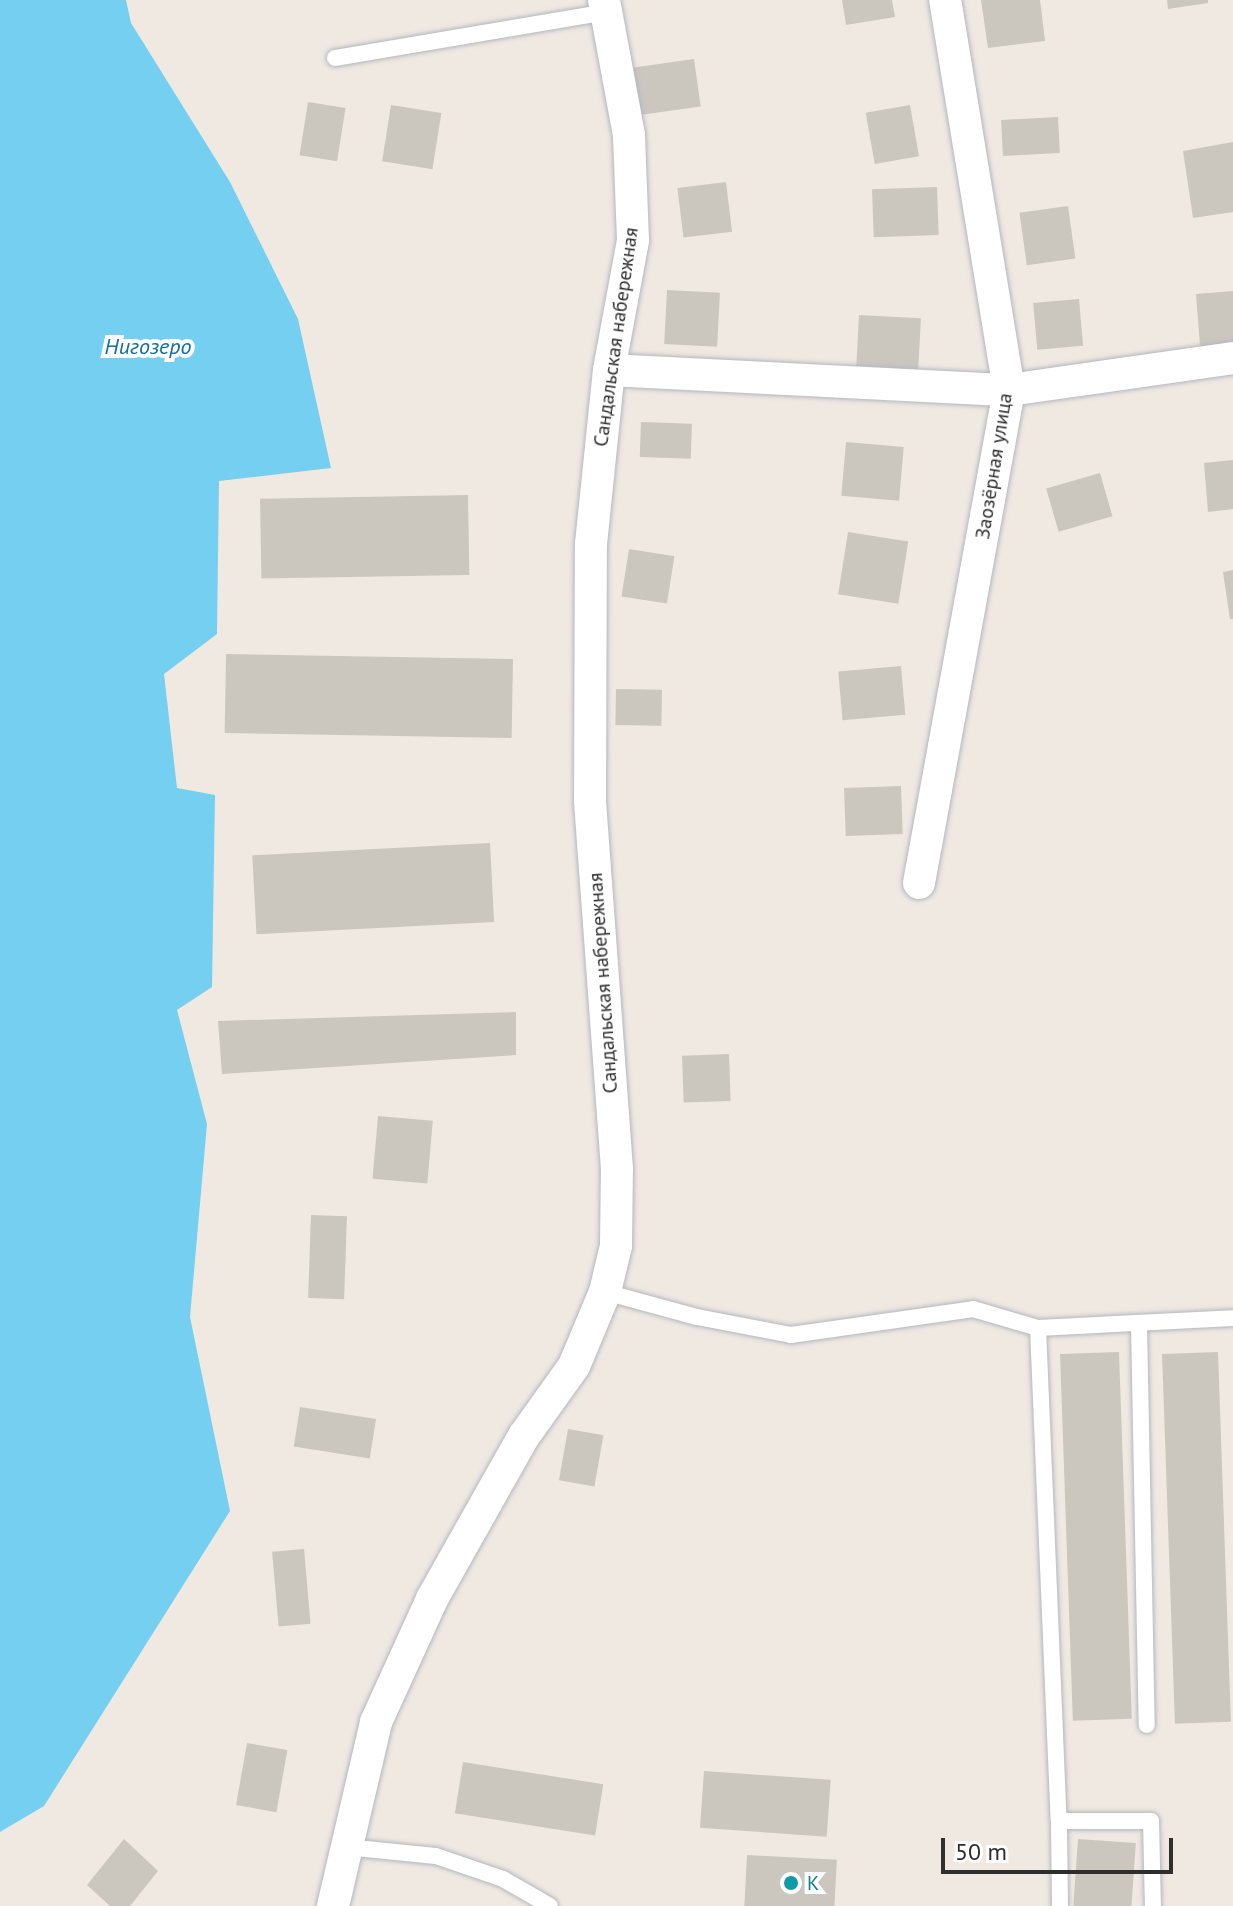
<!DOCTYPE html>
<html>
<head>
<meta charset="utf-8">
<style>
  body { margin:0 }
  #map { position:relative; width:1233px; height:1906px; overflow:hidden; background:#efe9e1; font-family:"PT Sans",sans-serif }
  div>[style] { position:absolute }
  .water>* { inset:0; background:#75cff0 }
  .building>* { inset:0; background:#cbc7bf; transform-origin:0 0 }
  .roads { filter:drop-shadow(0 0 2px #b4b7c1) drop-shadow(0 0 2px #b4b7c1) }
  .lane>* { height:16px; margin:-8px; padding:0 8px; transform-origin:8px; border-radius:8px; background:#fff }
  .street>* { height:32px; margin:-16px; padding:0 16px; transform-origin:16px; border-radius:16px; background:#fff }
  .dots>* { width:22px; height:22px; translate:-50% -50%; box-sizing:border-box; border:4px solid #fff; border-radius:50% }
  span { translate:-50% -50%; white-space:nowrap; text-align:center; line-height:1.15; -webkit-text-stroke:8px #fff; paint-order:stroke }
  .street-label { font-size:20px; color:#2e2e2e }
  .culture-label { font-size:20px; color:#0d838f }
  .left { translate:0 -50%; text-align:left }
  .water-label { font-size:22px; color:#0d6fa3; font-style:italic }
  .scale { position:absolute; left:941px; top:1838px; width:232px; height:36px; box-sizing:border-box; border:4px solid #2e2e2e; border-top:0; padding-left:10px; font-size:24px; line-height:28px; white-space:nowrap; color:#2e2e2e; -webkit-text-stroke:6px #fff; paint-order:stroke }
</style>
</head>
<body>
<div id="map">
  <div class="water">
    <i style="clip-path:polygon(0 0,126px 0,131px 23px,230px 182px,298px 319px,331px 468px,219px 481px,217px 634px,164px 674px,177px 788px,215px 795px,212px 987px,177px 1010px,207px 1124px,190px 1317px,230px 1511px,44px 1806px,0 1832px)"></i>
  </div>
  <div class="building">
    <i style="clip-path:polygon(842px 0,892px 0,895px 17px,846px 25px)"></i>
    <i style="clip-path:polygon(981px 0,1040px 0,1045px 41px,988px 48px)"></i>
    <i style="clip-path:polygon(1167px 0,1208px 0,1208px 3px,1168px 9px)"></i>
    <i style="left:694px;top:59px;width:48px;height:61px;rotate:82deg"></i>
    <i style="left:308px;top:102px;width:38px;height:54px;rotate:9deg"></i>
    <i style="left:391px;top:105px;width:51px;height:57px;rotate:9deg"></i>
    <i style="left:910px;top:105px;width:52px;height:45px;rotate:80deg"></i>
    <i style="left:1058px;top:117px;width:36px;height:57px;rotate:87deg"></i>
    <i style="clip-path:polygon(1233px 142px,1233px 212px,1193px 218px,1183px 151px)"></i>
    <i style="left:726px;top:182px;width:50px;height:49px;rotate:83deg"></i>
    <i style="left:937px;top:187px;width:48px;height:65px;rotate:88deg"></i>
    <i style="left:1068px;top:206px;width:53px;height:49px;rotate:82deg"></i>
    <i style="left:667px;top:290px;width:53px;height:54px;rotate:3deg"></i>
    <i style="clip-path:polygon(1233px 291px,1233px 356px,1201px 359px,1196px 294px)"></i>
    <i style="left:1079px;top:299px;width:47px;height:46px;rotate:85deg"></i>
    <i style="left:859px;top:315px;width:62px;height:51px;rotate:3deg"></i>
    <i style="left:641px;top:422px;width:51px;height:35px;rotate:2deg"></i>
    <i style="left:846px;top:442px;width:58px;height:54px;rotate:5deg"></i>
    <i style="clip-path:polygon(1233px 460px,1233px 509px,1208px 512px,1204px 463px)"></i>
    <i style="left:1100px;top:473px;width:45px;height:56px;rotate:74deg"></i>
    <i style="left:468px;top:495px;width:80px;height:208px;rotate:89deg"></i>
    <i style="left:848px;top:532px;width:61px;height:63px;rotate:9deg"></i>
    <i style="left:629px;top:549px;width:46px;height:48px;rotate:9deg"></i>
    <i style="clip-path:polygon(1233px 570px,1233px 619px,1230px 619px,1223px 572px)"></i>
    <i style="left:513px;top:659px;width:79px;height:287px;rotate:91deg"></i>
    <i style="left:901px;top:666px;width:49px;height:63px;rotate:85deg"></i>
    <i style="left:616px;top:689px;width:46px;height:36px;rotate:1deg"></i>
    <i style="left:901px;top:786px;width:48px;height:57px;rotate:88deg"></i>
    <i style="left:490px;top:843px;width:79px;height:238px;rotate:87deg"></i>
    <i style="clip-path:polygon(516px 1012px,516px 1055px,222px 1074px,218px 1021px)"></i>
    <i style="left:729px;top:1054px;width:47px;height:47px;rotate:88deg"></i>
    <i style="left:378px;top:1116px;width:55px;height:63px;rotate:5deg"></i>
    <i style="left:311px;top:1215px;width:36px;height:83px;rotate:2deg"></i>
    <i style="left:1119px;top:1352px;width:367px;height:59px;rotate:88deg"></i>
    <i style="left:1218px;top:1352px;width:370px;height:56px;rotate:88deg"></i>
    <i style="left:300px;top:1407px;width:77px;height:40px;rotate:9deg"></i>
    <i style="left:568px;top:1429px;width:36px;height:52px;rotate:10deg"></i>
    <i style="left:304px;top:1549px;width:75px;height:32px;rotate:85deg"></i>
    <i style="left:247px;top:1743px;width:41px;height:63px;rotate:10deg"></i>
    <i style="left:463px;top:1762px;width:142px;height:52px;rotate:9deg"></i>
    <i style="left:704px;top:1771px;width:127px;height:57px;rotate:4deg"></i>
    <i style="clip-path:polygon(124px 1839px,158px 1871px,130px 1906px,110px 1906px,87px 1885px)"></i>
    <i style="left:1078px;top:1839px;width:58px;height:67px;rotate:4deg"></i>
    <i style="left:747px;top:1855px;width:90px;height:51px;rotate:3deg"></i>
  </div>
  <div class="roads">
    <div class="lane">
      <i style="left:335px;top:58px;width:276px;rotate:-9.6deg"></i>
      <i style="left:605px;top:1292px;width:95px;rotate:15.2deg"></i>
      <i style="left:697px;top:1317px;width:96px;rotate:10.8deg"></i>
      <i style="left:791px;top:1335px;width:184px;rotate:-8.1deg"></i>
      <i style="left:973px;top:1309px;width:68px;rotate:16.3deg"></i>
      <i style="left:1038px;top:1328px;width:195px;rotate:-2.9deg"></i>
      <i style="left:1139px;top:1324px;width:401px;rotate:88.9deg"></i>
      <i style="left:1038px;top:1328px;width:493px;rotate:87.6deg"></i>
      <i style="left:346px;top:1847px;width:90px;rotate:5.7deg"></i>
      <i style="left:436px;top:1856px;width:71px;rotate:18.9deg"></i>
      <i style="left:503px;top:1879px;width:54px;rotate:29.9deg"></i>
      <i style="left:1060px;top:1906px;width:85px;rotate:-90.7deg"></i>
      <i style="left:1059px;top:1821px;width:92px"></i>
      <i style="left:1151px;top:1821px;width:85px;rotate:88.7deg"></i>
    </div>
    <div class="street">
      <i style="left:609px;top:370px;width:400px;rotate:2.9deg"></i>
      <i style="left:1009px;top:390px;width:226px;rotate:-8.1deg"></i>
      <i style="left:919px;top:883px;width:501px;rotate:-79.65deg"></i>
      <i style="left:1009px;top:390px;width:395px;rotate:-99.3deg"></i>
      <i style="left:333px;top:1906px;width:189px;rotate:-76.8deg"></i>
      <i style="left:376px;top:1722px;width:135px;rotate:-65.5deg"></i>
      <i style="left:432px;top:1599px;width:187px;rotate:-60.6deg"></i>
      <i style="left:524px;top:1436px;width:86px;rotate:-54.5deg"></i>
      <i style="left:574px;top:1366px;width:80px;rotate:-67.3deg"></i>
      <i style="left:605px;top:1292px;width:47px;rotate:-76.6deg"></i>
      <i style="left:616px;top:1246px;width:77px;rotate:-89.3deg"></i>
      <i style="left:617px;top:1169px;width:369px;rotate:-94.2deg"></i>
      <i style="left:590px;top:801px;width:257px;rotate:-89.8deg"></i>
      <i style="left:591px;top:544px;width:175px;rotate:-84.1deg"></i>
      <i style="left:609px;top:370px;width:132px;rotate:-79.5deg"></i>
      <i style="left:633px;top:240px;width:105px;rotate:-92.2deg"></i>
      <i style="left:629px;top:135px;width:137px;rotate:-100.5deg"></i>
    </div>
  </div>
  <div class="dots">
    <i style="left:791px;top:1883px;background:#0f9aa8"></i>
  </div>
  <div class="street-label">
    <span style="left:616px;top:337px;rotate:-82deg">Сандальская набережная</span>
    <span style="left:994px;top:466px;rotate:-81deg">Заозёрная улица</span>
    <span style="left:603px;top:983px;rotate:-94deg">Сандальская набережная</span>
  </div>
  <div class="culture-label">
    <span class="left" style="left:807px;top:1883px">К</span>
  </div>
  <div class="water-label">
    <span style="left:148px;top:347px">Нигозеро</span>
  </div>
  <div class="scale">50 m</div>
</div>
</body>
</html>
